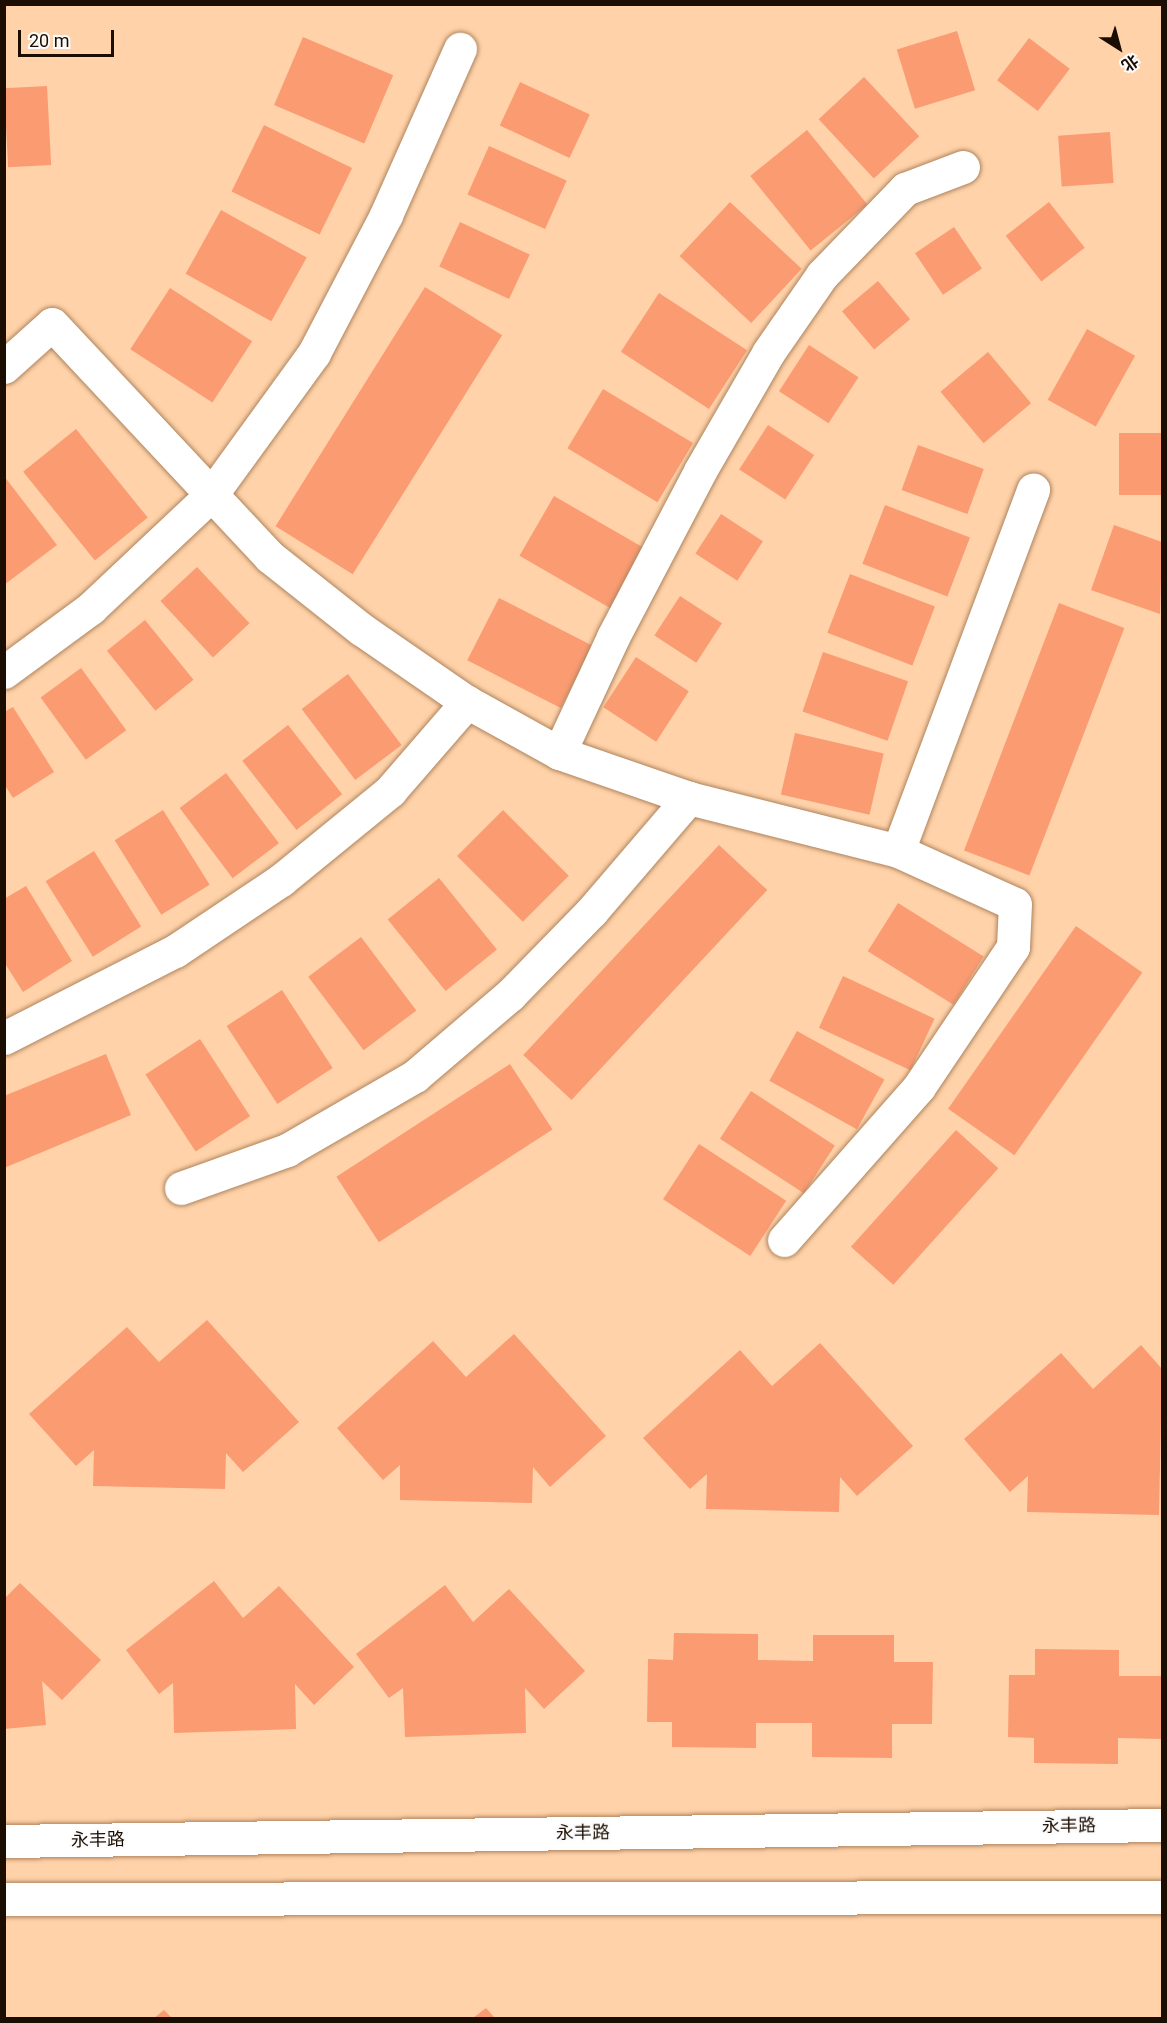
<!DOCTYPE html>
<html>
<head>
<meta charset="utf-8">
<style>
  body { margin:0 }
  #map { position:relative; width:1167px; height:2023px; overflow:hidden; background:#ffd2a9; font-family:Roboto,"Noto Sans SC",sans-serif }
  div>[style] { position:absolute }
  .building>* { inset:0; background:#fb9b72; transform-origin:0 0 }
  .roads { filter:drop-shadow(0 0 2px #ae845e) drop-shadow(0 0 2px #ae845e) }
  .minor>* { height:33px; margin:-16.5px; padding:0 16.5px; transform-origin:16.5px; border-radius:16.5px; background:#fff }
  .tertiary>* { height:33px; margin:-16.5px; padding:0 16.5px; transform-origin:16.5px; border-radius:16.5px; background:#fff }
  span { translate:-50% -50%; white-space:nowrap; text-align:center; line-height:1.15; -webkit-text-stroke:5px #fcfcfc; paint-order:stroke }
  .street-label { font-size:18px; color:#1c0d01 }
  .frame { position:absolute; inset:0; border:6px solid #1c0d01; pointer-events:none }
  .north { position:absolute; left:1089px; top:18px; width:60px; height:60px; -webkit-text-stroke:4px #fcfcfc; paint-order:stroke; rotate:144deg; font-size:16px; font-weight:700; line-height:24px; text-align:center; color:#1c0d01 }
  .north::after { content:''; display:block; margin:auto; width:21px; height:27px; background:#1c0d01; clip-path:polygon(50% 0,100% 100%,50% 72%,0 100%) }
  .scale { position:absolute; left:18px; top:30px; width:96px; height:27px; box-sizing:border-box; border:3px solid #1c0d01; border-top:0; padding-left:8px; font-size:18px; line-height:21px; white-space:nowrap; color:#1c0d01; -webkit-text-stroke:4px #fcfcfc; paint-order:stroke }
</style>
</head>
<body>
<div id="map">
  <div class="building">
    <i style="left:957px;top:31px;width:62px;height:63px;rotate:73deg"></i>
    <i style="left:303px;top:37px;width:98px;height:74px;rotate:23deg"></i>
    <i style="left:1029px;top:38px;width:51px;height:53px;rotate:37deg"></i>
    <i style="left:864px;top:77px;width:81px;height:62px;rotate:47deg"></i>
    <i style="left:520px;top:82px;width:77px;height:48px;rotate:25deg"></i>
    <i style="left:47px;top:86px;width:79px;height:43px;rotate:87deg"></i>
    <i style="left:264px;top:125px;width:98px;height:74px;rotate:26deg"></i>
    <i style="left:807px;top:130px;width:96px;height:73px;rotate:51deg"></i>
    <i style="left:1110px;top:132px;width:51px;height:52px;rotate:86deg"></i>
    <i style="left:489px;top:146px;width:85px;height:53px;rotate:24deg"></i>
    <i style="left:730px;top:202px;width:98px;height:74px;rotate:43deg"></i>
    <i style="left:1049px;top:202px;width:58px;height:55px;rotate:52deg"></i>
    <i style="left:221px;top:210px;width:98px;height:73px;rotate:29deg"></i>
    <i style="left:460px;top:222px;width:77px;height:49px;rotate:25deg"></i>
    <i style="left:954px;top:227px;width:50px;height:47px;rotate:56deg"></i>
    <i style="left:878px;top:281px;width:50px;height:47px;rotate:50deg"></i>
    <i style="left:425px;top:287px;width:91px;height:282px;rotate:32deg"></i>
    <i style="left:170px;top:288px;width:98px;height:73px;rotate:33deg"></i>
    <i style="left:659px;top:293px;width:105px;height:70px;rotate:33deg"></i>
    <i style="left:1087px;top:329px;width:55px;height:81px;rotate:29deg"></i>
    <i style="left:809px;top:345px;width:59px;height:55px;rotate:33deg"></i>
    <i style="left:988px;top:352px;width:67px;height:62px;rotate:50deg"></i>
    <i style="left:603px;top:389px;width:105px;height:69px;rotate:31deg"></i>
    <i style="left:768px;top:425px;width:55px;height:53px;rotate:33deg"></i>
    <i style="left:76px;top:429px;width:114px;height:68px;rotate:51deg"></i>
    <i style="left:1119px;top:433px;width:43px;height:62px"></i>
    <i style="left:918px;top:445px;width:70px;height:48px;rotate:20deg"></i>
    <i style="clip-path:polygon(4px 476px,57px 545px,4px 585px)"></i>
    <i style="left:554px;top:496px;width:106px;height:69px;rotate:30deg"></i>
    <i style="left:885px;top:505px;width:91px;height:63px;rotate:21deg"></i>
    <i style="left:721px;top:514px;width:50px;height:47px;rotate:33deg"></i>
    <i style="clip-path:polygon(1114px 525px,1162px 542px,1160px 614px,1091px 590px)"></i>
    <i style="left:197px;top:567px;width:77px;height:50px;rotate:47deg"></i>
    <i style="left:850px;top:574px;width:91px;height:63px;rotate:21deg"></i>
    <i style="left:680px;top:596px;width:50px;height:47px;rotate:33deg"></i>
    <i style="left:499px;top:598px;width:105px;height:70px;rotate:27deg"></i>
    <i style="left:1059px;top:603px;width:70px;height:265px;rotate:21deg"></i>
    <i style="left:145px;top:620px;width:77px;height:49px;rotate:51deg"></i>
    <i style="left:823px;top:652px;width:90px;height:63px;rotate:19deg"></i>
    <i style="left:636px;top:657px;width:63px;height:60px;rotate:33deg"></i>
    <i style="left:81px;top:668px;width:77px;height:50px;rotate:54deg"></i>
    <i style="left:348px;top:674px;width:89px;height:58px;rotate:53deg"></i>
    <i style="clip-path:polygon(13px 707px,54px 772px,13px 798px,4px 784px,4px 712px)"></i>
    <i style="left:288px;top:725px;width:88px;height:58px;rotate:52deg"></i>
    <i style="left:795px;top:733px;width:91px;height:63px;rotate:13deg"></i>
    <i style="left:226px;top:773px;width:88px;height:58px;rotate:53deg"></i>
    <i style="left:163px;top:810px;width:88px;height:57px;rotate:58deg"></i>
    <i style="left:503px;top:810px;width:93px;height:65px;rotate:45deg"></i>
    <i style="left:719px;top:845px;width:66px;height:287px;rotate:43deg"></i>
    <i style="left:94px;top:851px;width:89px;height:57px;rotate:58deg"></i>
    <i style="left:439px;top:878px;width:92px;height:66px;rotate:51deg"></i>
    <i style="clip-path:polygon(26px 886px,72px 961px,23px 992px,4px 962px,4px 899px)"></i>
    <i style="left:898px;top:903px;width:101px;height:57px;rotate:32deg"></i>
    <i style="left:1076px;top:926px;width:81px;height:223px;rotate:35deg"></i>
    <i style="left:361px;top:937px;width:92px;height:66px;rotate:53deg"></i>
    <i style="left:843px;top:976px;width:101px;height:57px;rotate:25deg"></i>
    <i style="left:282px;top:990px;width:93px;height:66px;rotate:57deg"></i>
    <i style="left:797px;top:1031px;width:100px;height:57px;rotate:29deg"></i>
    <i style="left:200px;top:1039px;width:92px;height:65px;rotate:57deg"></i>
    <i style="clip-path:polygon(106px 1054px,131px 1115px,4px 1168px,4px 1096px)"></i>
    <i style="left:510px;top:1064px;width:78px;height:207px;rotate:57deg"></i>
    <i style="left:751px;top:1091px;width:100px;height:57px;rotate:33deg"></i>
    <i style="left:956px;top:1130px;width:57px;height:157px;rotate:42deg"></i>
    <i style="left:699px;top:1144px;width:104px;height:66px;rotate:33deg"></i>
    <i style="clip-path:polygon(207px 1320px,299px 1422px,243px 1472px,226px 1453px,225px 1489px,93px 1486px,94px 1450px,76px 1466px,29px 1414px,127px 1327px,159px 1362px)"></i>
    <i style="clip-path:polygon(514px 1334px,606px 1436px,550px 1487px,533px 1467px,532px 1503px,400px 1500px,400px 1465px,383px 1480px,337px 1428px,433px 1341px,466px 1377px)"></i>
    <i style="clip-path:polygon(820px 1343px,913px 1446px,857px 1496px,840px 1477px,839px 1512px,706px 1509px,707px 1474px,690px 1489px,643px 1438px,740px 1350px,772px 1386px)"></i>
    <i style="clip-path:polygon(1141px 1345px,1162px 1369px,1159px 1515px,1027px 1512px,1028px 1476px,1010px 1492px,964px 1439px,1061px 1353px,1093px 1389px)"></i>
    <i style="clip-path:polygon(214px 1581px,243px 1618px,279px 1586px,354px 1667px,314px 1705px,295px 1684px,296px 1729px,174px 1733px,173px 1683px,159px 1694px,126px 1650px)"></i>
    <i style="clip-path:polygon(20px 1583px,101px 1660px,62px 1700px,42px 1681px,46px 1725px,4px 1729px,4px 1599px)"></i>
    <i style="clip-path:polygon(445px 1585px,473px 1622px,509px 1589px,585px 1671px,544px 1709px,525px 1688px,526px 1733px,405px 1737px,403px 1688px,389px 1698px,356px 1654px)"></i>
    <i style="clip-path:polygon(674px 1633px,758px 1634px,758px 1660px,813px 1661px,813px 1635px,894px 1635px,894px 1662px,933px 1662px,932px 1724px,892px 1724px,892px 1758px,812px 1757px,812px 1723px,756px 1723px,756px 1748px,672px 1747px,672px 1722px,647px 1722px,648px 1659px,673px 1660px)"></i>
    <i style="clip-path:polygon(1035px 1649px,1119px 1650px,1119px 1676px,1162px 1676px,1162px 1739px,1118px 1738px,1118px 1764px,1034px 1763px,1034px 1738px,1008px 1737px,1009px 1675px,1035px 1675px)"></i>
    <i style="clip-path:polygon(486px 2008px,495px 2018px,473px 2018px)"></i>
    <i style="clip-path:polygon(164px 2010px,172px 2018px,154px 2018px)"></i>
  </div>
  <div class="roads">
    <div class="minor">
      <i style="left:4px;top:367px;width:64px;rotate:-41.9deg"></i>
      <i style="left:52px;top:324px;width:319px;rotate:46.9deg"></i>
      <i style="left:270px;top:557px;width:116px;rotate:38.4deg"></i>
      <i style="left:361px;top:629px;width:129px;rotate:34.6deg"></i>
      <i style="left:467px;top:702px;width:105px;rotate:29deg"></i>
      <i style="left:559px;top:753px;width:138px;rotate:19.1deg"></i>
      <i style="left:689px;top:798px;width:216px;rotate:14.2deg"></i>
      <i style="left:898px;top:851px;width:128px;rotate:24.4deg"></i>
      <i style="left:1015px;top:904px;width:43px;rotate:92.7deg"></i>
      <i style="left:1013px;top:947px;width:169px;rotate:123.9deg"></i>
      <i style="left:919px;top:1087px;width:204px;rotate:131.4deg"></i>
      <i style="left:4px;top:672px;width:108px;rotate:-36.3deg"></i>
      <i style="left:91px;top:608px;width:165px;rotate:-43.3deg"></i>
      <i style="left:211px;top:495px;width:175px;rotate:-54deg"></i>
      <i style="left:314px;top:353px;width:156px;rotate:-62.4deg"></i>
      <i style="left:386px;top:215px;width:182px;rotate:-66deg"></i>
      <i style="left:559px;top:753px;width:128px;rotate:-65deg"></i>
      <i style="left:613px;top:637px;width:187px;rotate:-62.3deg"></i>
      <i style="left:700px;top:471px;width:136px;rotate:-60deg"></i>
      <i style="left:768px;top:353px;width:95px;rotate:-55.3deg"></i>
      <i style="left:822px;top:275px;width:120px;rotate:-46deg"></i>
      <i style="left:905px;top:189px;width:62px;rotate:-20.8deg"></i>
      <i style="left:898px;top:851px;width:386px;rotate:-69.5deg"></i>
      <i style="left:4px;top:1038px;width:192px;rotate:-27deg"></i>
      <i style="left:175px;top:951px;width:128px;rotate:-33.8deg"></i>
      <i style="left:281px;top:880px;width:141px;rotate:-39.2deg"></i>
      <i style="left:390px;top:791px;width:118px;rotate:-49.1deg"></i>
      <i style="left:181px;top:1188px;width:113px;rotate:-19.7deg"></i>
      <i style="left:287px;top:1150px;width:148px;rotate:-30deg"></i>
      <i style="left:415px;top:1076px;width:125px;rotate:-40.5deg"></i>
      <i style="left:510px;top:995px;width:117px;rotate:-45.7deg"></i>
      <i style="left:592px;top:911px;width:149px;rotate:-49.4deg"></i>
    </div>
    <div class="tertiary">
      <i style="left:4px;top:1841px;width:1158px;rotate:-0.79deg"></i>
      <i style="left:4px;top:1899px;width:1158px;rotate:-0.1deg"></i>
    </div>
  </div>
  <div class="street-label">
    <span style="left:1069px;top:1826px;rotate:-1deg">永丰路</span>
    <span style="left:583px;top:1833px;rotate:-1deg">永丰路</span>
    <span style="left:98px;top:1840px;rotate:-1deg">永丰路</span>
  </div>
  <div class="frame"></div>
  <div class="north">北</div>
  <div class="scale">20 m</div>
</div>
</body>
</html>
